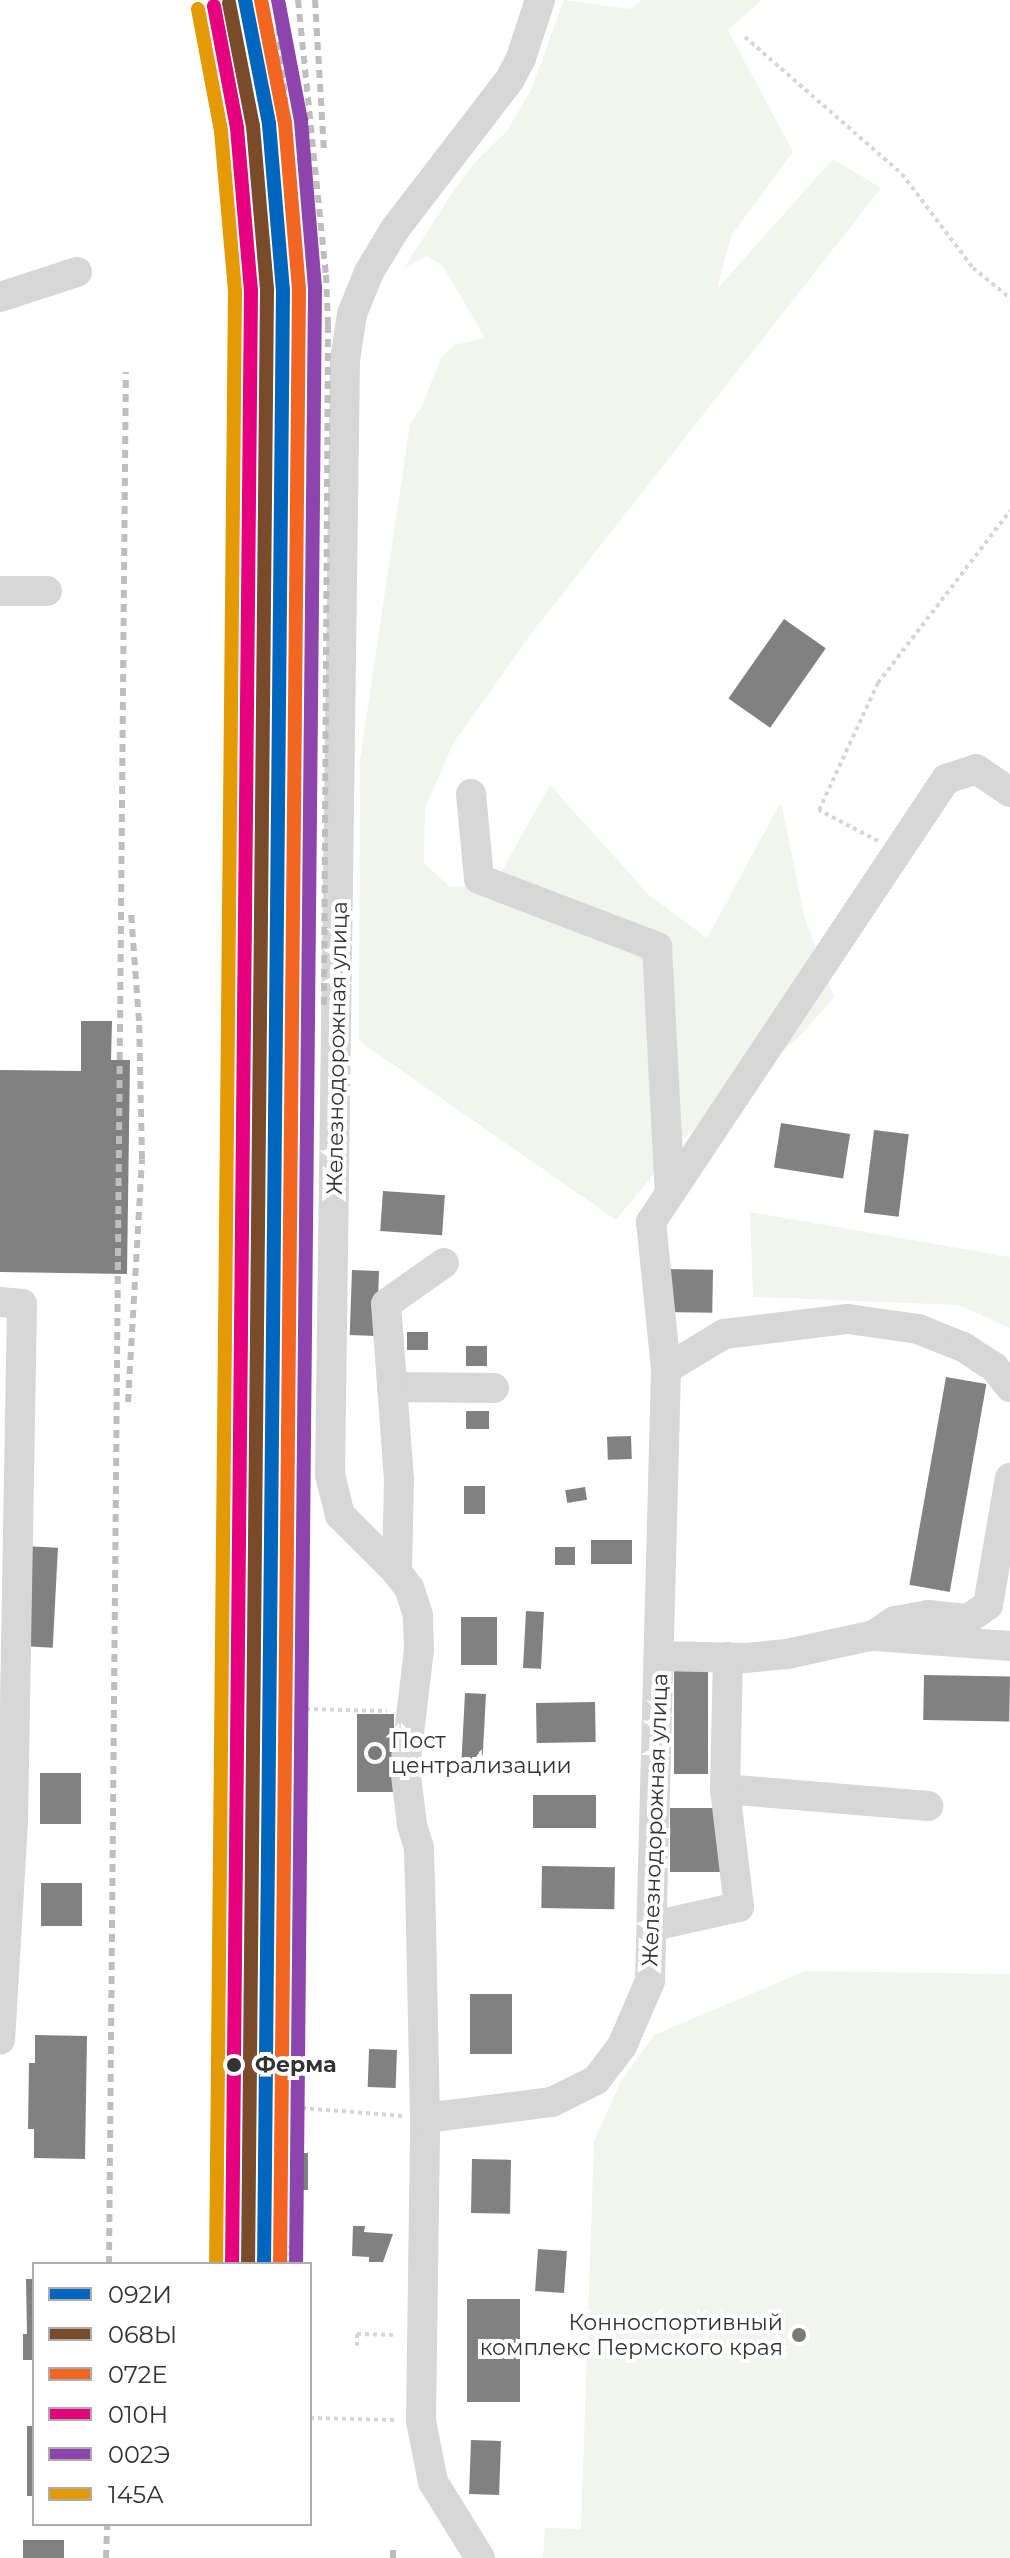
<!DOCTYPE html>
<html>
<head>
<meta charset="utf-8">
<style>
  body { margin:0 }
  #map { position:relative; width:1010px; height:2558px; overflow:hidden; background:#fff; font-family:Montserrat,sans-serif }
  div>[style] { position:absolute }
  .green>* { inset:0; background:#f1f5ed }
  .building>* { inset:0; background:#818181; transform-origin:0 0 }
  .path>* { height:4px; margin-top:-2px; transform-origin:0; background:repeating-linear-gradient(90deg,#d6d6d6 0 4px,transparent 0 8px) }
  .minor>* { height:30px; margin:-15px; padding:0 15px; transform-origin:15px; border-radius:15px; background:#d7d7d7 }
  .rail>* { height:6px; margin-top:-3px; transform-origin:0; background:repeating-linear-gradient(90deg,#bebebe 0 8px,transparent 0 14px) }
  .rail-1>* { height:14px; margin:-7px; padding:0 7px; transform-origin:7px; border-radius:7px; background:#0065bd }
  .rail-2>* { height:14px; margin:-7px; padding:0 7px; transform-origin:7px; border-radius:7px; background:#7a4b2a }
  .rail-3>* { height:14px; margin:-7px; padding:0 7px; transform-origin:7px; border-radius:7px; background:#f26522 }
  .rail-4>* { height:14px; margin:-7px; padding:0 7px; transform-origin:7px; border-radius:7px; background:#e5007d }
  .rail-5>* { height:14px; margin:-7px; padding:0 7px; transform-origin:7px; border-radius:7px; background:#8e44ad }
  .rail-6>* { height:14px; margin:-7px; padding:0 7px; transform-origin:7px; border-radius:7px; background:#e39a05 }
  .dots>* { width:22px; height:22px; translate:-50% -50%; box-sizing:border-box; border:4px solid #fff; border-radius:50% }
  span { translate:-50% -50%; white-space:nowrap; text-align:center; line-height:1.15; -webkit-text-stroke:8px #fff; paint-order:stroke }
  .street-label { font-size:22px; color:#333 }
  .poi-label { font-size:22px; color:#333 }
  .left { translate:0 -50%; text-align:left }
  .right { translate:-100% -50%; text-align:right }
  .stop-label { font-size:22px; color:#333; font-weight:700 }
  .legend { position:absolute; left:32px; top:2262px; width:280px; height:264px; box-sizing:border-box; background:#fff; border:2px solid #adadad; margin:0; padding:10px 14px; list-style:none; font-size:24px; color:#333 }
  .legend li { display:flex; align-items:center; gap:16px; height:40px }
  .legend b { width:40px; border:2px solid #adadad }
</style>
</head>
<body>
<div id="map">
  <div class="green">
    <i style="clip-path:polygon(564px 0,630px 9px,642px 0,762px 0,728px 30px,793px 152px,731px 236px,717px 289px,833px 159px,881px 188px,531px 634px,453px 744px,425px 808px,424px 863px,450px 887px,494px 885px,550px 785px,649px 895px,707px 938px,781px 802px,805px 919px,834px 997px,803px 1033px,681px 1141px,616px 1220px,359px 1041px,360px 760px,410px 424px,422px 406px,441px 358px,454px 345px,485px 338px,442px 265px,427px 256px,404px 268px,454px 190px,477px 160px,507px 131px,531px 90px)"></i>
    <i style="clip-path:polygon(750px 1212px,1010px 1257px,1010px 1328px,958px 1305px,753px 1297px)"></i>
    <i style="clip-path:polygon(805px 1971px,1010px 1974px,1010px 2558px,543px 2558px,545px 2528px,581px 2529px,594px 2141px,621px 2081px,654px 2035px)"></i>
  </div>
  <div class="building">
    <i style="left:784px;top:619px;width:51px;height:97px;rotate:35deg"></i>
    <i style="clip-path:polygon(81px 1021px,112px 1021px,111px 1060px,130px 1060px,127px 1274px,0 1272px,0 1070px,81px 1071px)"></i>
    <i style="left:781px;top:1123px;width:70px;height:45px;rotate:9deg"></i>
    <i style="left:874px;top:1130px;width:35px;height:83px;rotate:7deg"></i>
    <i style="left:383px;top:1191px;width:62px;height:40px;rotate:4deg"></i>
    <i style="left:664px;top:1269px;width:49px;height:43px;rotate:1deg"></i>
    <i style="left:352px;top:1270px;width:27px;height:65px;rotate:2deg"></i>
    <i style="left:407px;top:1332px;width:21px;height:18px"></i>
    <i style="left:466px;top:1346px;width:21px;height:20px"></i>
    <i style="left:946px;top:1377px;width:41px;height:211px;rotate:10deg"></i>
    <i style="left:466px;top:1411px;width:23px;height:18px"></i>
    <i style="left:631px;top:1436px;width:23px;height:24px;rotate:88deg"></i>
    <i style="left:464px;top:1486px;width:21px;height:28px"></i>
    <i style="left:585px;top:1487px;width:13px;height:20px;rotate:81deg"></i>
    <i style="left:591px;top:1540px;width:41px;height:24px"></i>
    <i style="left:23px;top:1546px;width:35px;height:100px;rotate:3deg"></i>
    <i style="left:555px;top:1547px;width:20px;height:18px"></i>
    <i style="left:526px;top:1611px;width:18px;height:57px;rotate:3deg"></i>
    <i style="left:461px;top:1617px;width:36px;height:48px"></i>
    <i style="left:674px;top:1661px;width:34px;height:113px"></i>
    <i style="left:924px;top:1675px;width:86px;height:45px;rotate:1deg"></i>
    <i style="left:465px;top:1693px;width:21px;height:69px;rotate:3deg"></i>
    <i style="left:595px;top:1702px;width:40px;height:59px;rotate:89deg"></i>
    <i style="left:357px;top:1714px;width:37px;height:78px"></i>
    <i style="left:40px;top:1773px;width:41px;height:51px"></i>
    <i style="left:533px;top:1795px;width:63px;height:33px"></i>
    <i style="left:670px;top:1808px;width:54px;height:64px"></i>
    <i style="left:542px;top:1866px;width:73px;height:42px;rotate:1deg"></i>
    <i style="left:41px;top:1883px;width:41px;height:43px"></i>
    <i style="left:470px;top:1994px;width:42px;height:60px"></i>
    <i style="clip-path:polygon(35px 2035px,87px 2036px,85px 2159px,34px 2158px,34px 2129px,28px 2129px,29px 2063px,35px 2063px)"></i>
    <i style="left:369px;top:2049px;width:28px;height:38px;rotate:2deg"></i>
    <i style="left:301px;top:2153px;width:7px;height:37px"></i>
    <i style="left:472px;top:2159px;width:39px;height:54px;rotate:1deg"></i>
    <i style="clip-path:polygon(353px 2226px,365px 2226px,364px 2232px,393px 2234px,383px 2262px,369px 2262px,369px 2257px,352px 2256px)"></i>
    <i style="left:538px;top:2249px;width:29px;height:42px;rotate:4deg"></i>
    <i style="clip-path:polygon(26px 2279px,34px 2279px,34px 2360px,23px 2360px,23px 2334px,27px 2334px)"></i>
    <i style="left:467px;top:2299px;width:53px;height:103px"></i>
    <i style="left:27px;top:2426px;width:7px;height:70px"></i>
    <i style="left:471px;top:2440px;width:30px;height:54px;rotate:2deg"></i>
    <i style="left:23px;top:2540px;width:41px;height:18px"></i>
  </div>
  <div class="path">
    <i style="left:745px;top:37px;width:208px;rotate:41.1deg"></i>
    <i style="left:902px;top:174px;width:118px;rotate:52.9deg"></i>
    <i style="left:973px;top:268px;width:48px;rotate:39deg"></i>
    <i style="left:878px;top:841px;width:67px;rotate:-152.3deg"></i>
    <i style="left:819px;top:810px;width:140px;rotate:-65.1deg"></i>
    <i style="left:878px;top:683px;width:217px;rotate:-52.5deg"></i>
    <i style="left:306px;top:1709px;width:81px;rotate:1.4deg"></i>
    <i style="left:302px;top:2108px;width:101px;rotate:4.5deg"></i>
    <i style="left:295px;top:2245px;width:19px;rotate:90deg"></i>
    <i style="left:219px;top:2264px;width:16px;rotate:-90deg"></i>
    <i style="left:289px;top:2264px;width:19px;rotate:-87deg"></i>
    <i style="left:357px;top:2346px;width:12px;rotate:-90deg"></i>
    <i style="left:357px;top:2334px;width:40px;rotate:1.4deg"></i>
    <i style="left:310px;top:2418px;width:86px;rotate:1.3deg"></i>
  </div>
  <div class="minor">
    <i style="left:0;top:297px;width:81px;rotate:-18deg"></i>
    <i style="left:0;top:591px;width:47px"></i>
    <i style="left:471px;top:794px;width:85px;rotate:84.6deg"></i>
    <i style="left:479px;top:879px;width:191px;rotate:20.9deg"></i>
    <i style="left:657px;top:947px;width:246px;rotate:87deg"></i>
    <i style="left:0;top:1302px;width:22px;rotate:5deg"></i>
    <i style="left:22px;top:1304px;width:518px;rotate:91deg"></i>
    <i style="left:13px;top:1822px;width:218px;rotate:93.4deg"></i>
    <i style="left:666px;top:1369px;width:68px;rotate:-31.1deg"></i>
    <i style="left:724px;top:1334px;width:125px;rotate:-6.9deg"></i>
    <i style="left:848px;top:1319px;width:71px;rotate:8.1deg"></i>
    <i style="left:918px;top:1329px;width:48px;rotate:21.8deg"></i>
    <i style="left:963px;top:1347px;width:37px;rotate:33deg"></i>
    <i style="left:994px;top:1367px;width:26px;rotate:51deg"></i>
    <i style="left:392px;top:1387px;width:102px;rotate:0.6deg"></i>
    <i style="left:397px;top:1572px;width:92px;rotate:-88.8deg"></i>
    <i style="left:399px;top:1480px;width:176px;rotate:-94.2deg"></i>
    <i style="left:386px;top:1304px;width:71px;rotate:-35.3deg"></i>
    <i style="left:876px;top:1636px;width:134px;rotate:4.3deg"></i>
    <i style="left:660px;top:1656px;width:85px;rotate:1.3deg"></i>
    <i style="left:745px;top:1658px;width:42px;rotate:-5.4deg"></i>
    <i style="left:787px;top:1654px;width:89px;rotate:-12.3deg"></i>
    <i style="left:874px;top:1635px;width:25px;rotate:-34deg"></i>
    <i style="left:895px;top:1621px;width:34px;rotate:-10deg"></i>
    <i style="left:928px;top:1615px;width:40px;rotate:5.7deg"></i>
    <i style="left:968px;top:1619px;width:24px;rotate:-35deg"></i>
    <i style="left:988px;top:1605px;width:129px;rotate:-80.2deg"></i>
    <i style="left:725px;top:1789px;width:204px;rotate:4.8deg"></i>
    <i style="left:653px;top:1926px;width:88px;rotate:-12.5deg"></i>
    <i style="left:739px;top:1907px;width:119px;rotate:-96.8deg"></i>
    <i style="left:725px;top:1789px;width:132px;rotate:-88.7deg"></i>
    <i style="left:425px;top:2118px;width:128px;rotate:-7.2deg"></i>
    <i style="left:552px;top:2102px;width:49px;rotate:-26.6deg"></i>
    <i style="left:596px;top:2080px;width:43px;rotate:-52.6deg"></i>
    <i style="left:622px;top:2046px;width:71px;rotate:-66.7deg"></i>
    <i style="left:650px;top:1981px;width:612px;rotate:-88.5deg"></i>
    <i style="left:666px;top:1369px;width:148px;rotate:-95.8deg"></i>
    <i style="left:651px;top:1222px;width:532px;rotate:-56.34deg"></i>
    <i style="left:946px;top:779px;width:32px;rotate:-18deg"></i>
    <i style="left:976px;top:769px;width:41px;rotate:34.1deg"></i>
    <i style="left:480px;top:2558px;width:89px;rotate:-121.7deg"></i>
    <i style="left:433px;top:2482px;width:62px;rotate:-101.1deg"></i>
    <i style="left:421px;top:2421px;width:303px;rotate:-89.2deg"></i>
    <i style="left:425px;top:2118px;width:236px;rotate:-91.2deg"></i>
    <i style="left:420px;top:1882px;width:34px;rotate:-92deg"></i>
    <i style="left:419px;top:1848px;width:24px;rotate:-107deg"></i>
    <i style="left:412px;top:1825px;width:58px;rotate:-96.9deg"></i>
    <i style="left:405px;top:1767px;width:118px;rotate:-83.2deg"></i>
    <i style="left:419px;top:1650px;width:35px;rotate:-92deg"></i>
    <i style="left:418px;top:1615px;width:28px;rotate:-108deg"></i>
    <i style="left:409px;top:1588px;width:20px;rotate:-127deg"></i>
    <i style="left:397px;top:1572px;width:81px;rotate:-135deg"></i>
    <i style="left:340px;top:1515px;width:41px;rotate:-104deg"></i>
    <i style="left:330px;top:1475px;width:1115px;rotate:-89.23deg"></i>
    <i style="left:345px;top:360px;width:47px;rotate:-81.3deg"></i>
    <i style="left:352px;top:314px;width:45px;rotate:-68deg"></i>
    <i style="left:369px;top:272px;width:50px;rotate:-58.8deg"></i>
    <i style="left:395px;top:229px;width:189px;rotate:-52.5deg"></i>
    <i style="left:510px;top:79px;width:24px;rotate:-62deg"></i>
    <i style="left:521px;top:58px;width:61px;rotate:-71.9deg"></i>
  </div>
  <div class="rail">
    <i style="left:276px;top:0;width:167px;rotate:84.8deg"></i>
    <i style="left:298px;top:0;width:276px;rotate:84.2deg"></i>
    <i style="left:326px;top:275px;width:50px;rotate:87.7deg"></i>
    <i style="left:328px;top:325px;width:681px;rotate:90.34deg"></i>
    <i style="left:315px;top:0;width:151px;rotate:86.6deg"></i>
    <i style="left:128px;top:1402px;width:243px;rotate:-86.7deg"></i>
    <i style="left:142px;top:1159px;width:138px;rotate:-91.2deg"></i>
    <i style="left:139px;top:1021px;width:110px;rotate:-94.2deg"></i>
    <i style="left:109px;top:2264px;width:1892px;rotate:-89.49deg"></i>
    <i style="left:106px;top:2558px;width:34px;rotate:-88deg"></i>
    <i style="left:393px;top:2558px;width:10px;rotate:-90deg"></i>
  </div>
  <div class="rail-1">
    <i style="left:245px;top:0;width:126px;rotate:79deg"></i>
    <i style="left:269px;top:124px;width:166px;rotate:85.2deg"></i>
    <i style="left:283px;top:289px;width:1975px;rotate:90.55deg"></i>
  </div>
  <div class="rail-2">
    <i style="left:229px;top:3px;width:125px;rotate:79deg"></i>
    <i style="left:253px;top:126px;width:165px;rotate:85.1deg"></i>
    <i style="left:267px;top:290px;width:1974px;rotate:90.55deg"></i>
  </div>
  <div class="rail-3">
    <i style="left:261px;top:0;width:125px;rotate:79deg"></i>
    <i style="left:285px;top:123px;width:167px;rotate:85.2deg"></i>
    <i style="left:299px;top:289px;width:1975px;rotate:90.55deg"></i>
  </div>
  <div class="rail-4">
    <i style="left:214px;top:6px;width:124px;rotate:79.3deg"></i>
    <i style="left:237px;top:128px;width:163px;rotate:85.1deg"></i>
    <i style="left:251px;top:290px;width:1974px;rotate:90.55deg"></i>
  </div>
  <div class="rail-5">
    <i style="left:278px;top:0;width:123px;rotate:79.2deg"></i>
    <i style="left:301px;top:121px;width:169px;rotate:85.2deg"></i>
    <i style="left:315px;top:289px;width:1975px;rotate:90.55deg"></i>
  </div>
  <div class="rail-6">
    <i style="left:198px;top:9px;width:124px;rotate:79.3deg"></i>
    <i style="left:221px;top:131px;width:161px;rotate:85deg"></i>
    <i style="left:235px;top:291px;width:1973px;rotate:90.55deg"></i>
  </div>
  <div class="dots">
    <i style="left:375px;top:1753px;background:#7a7a7a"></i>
    <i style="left:234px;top:2065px;background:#333"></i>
    <i style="left:799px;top:2335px;background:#7a7a7a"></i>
  </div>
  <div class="street-label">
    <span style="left:337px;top:1048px;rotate:-89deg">Железнодорожная улица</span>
    <span style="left:655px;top:1820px;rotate:-88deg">Железнодорожная улица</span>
  </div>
  <div class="poi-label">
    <span class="left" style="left:391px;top:1753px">Пост<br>централизации</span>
    <span class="right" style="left:783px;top:2335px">Конноспортивный<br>комплекс Пермского края</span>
  </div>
  <div class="stop-label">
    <span class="left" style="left:255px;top:2065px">Ферма</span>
  </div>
  <ul class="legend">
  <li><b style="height:10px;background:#0065bd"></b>092И</li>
  <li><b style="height:10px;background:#7a4b2a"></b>068Ы</li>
  <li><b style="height:10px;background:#f26522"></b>072Е</li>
  <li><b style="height:10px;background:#e5007d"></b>010Н</li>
  <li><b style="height:10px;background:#8e44ad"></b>002Э</li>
  <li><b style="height:10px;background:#e39a05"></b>145А</li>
  </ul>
</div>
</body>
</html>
